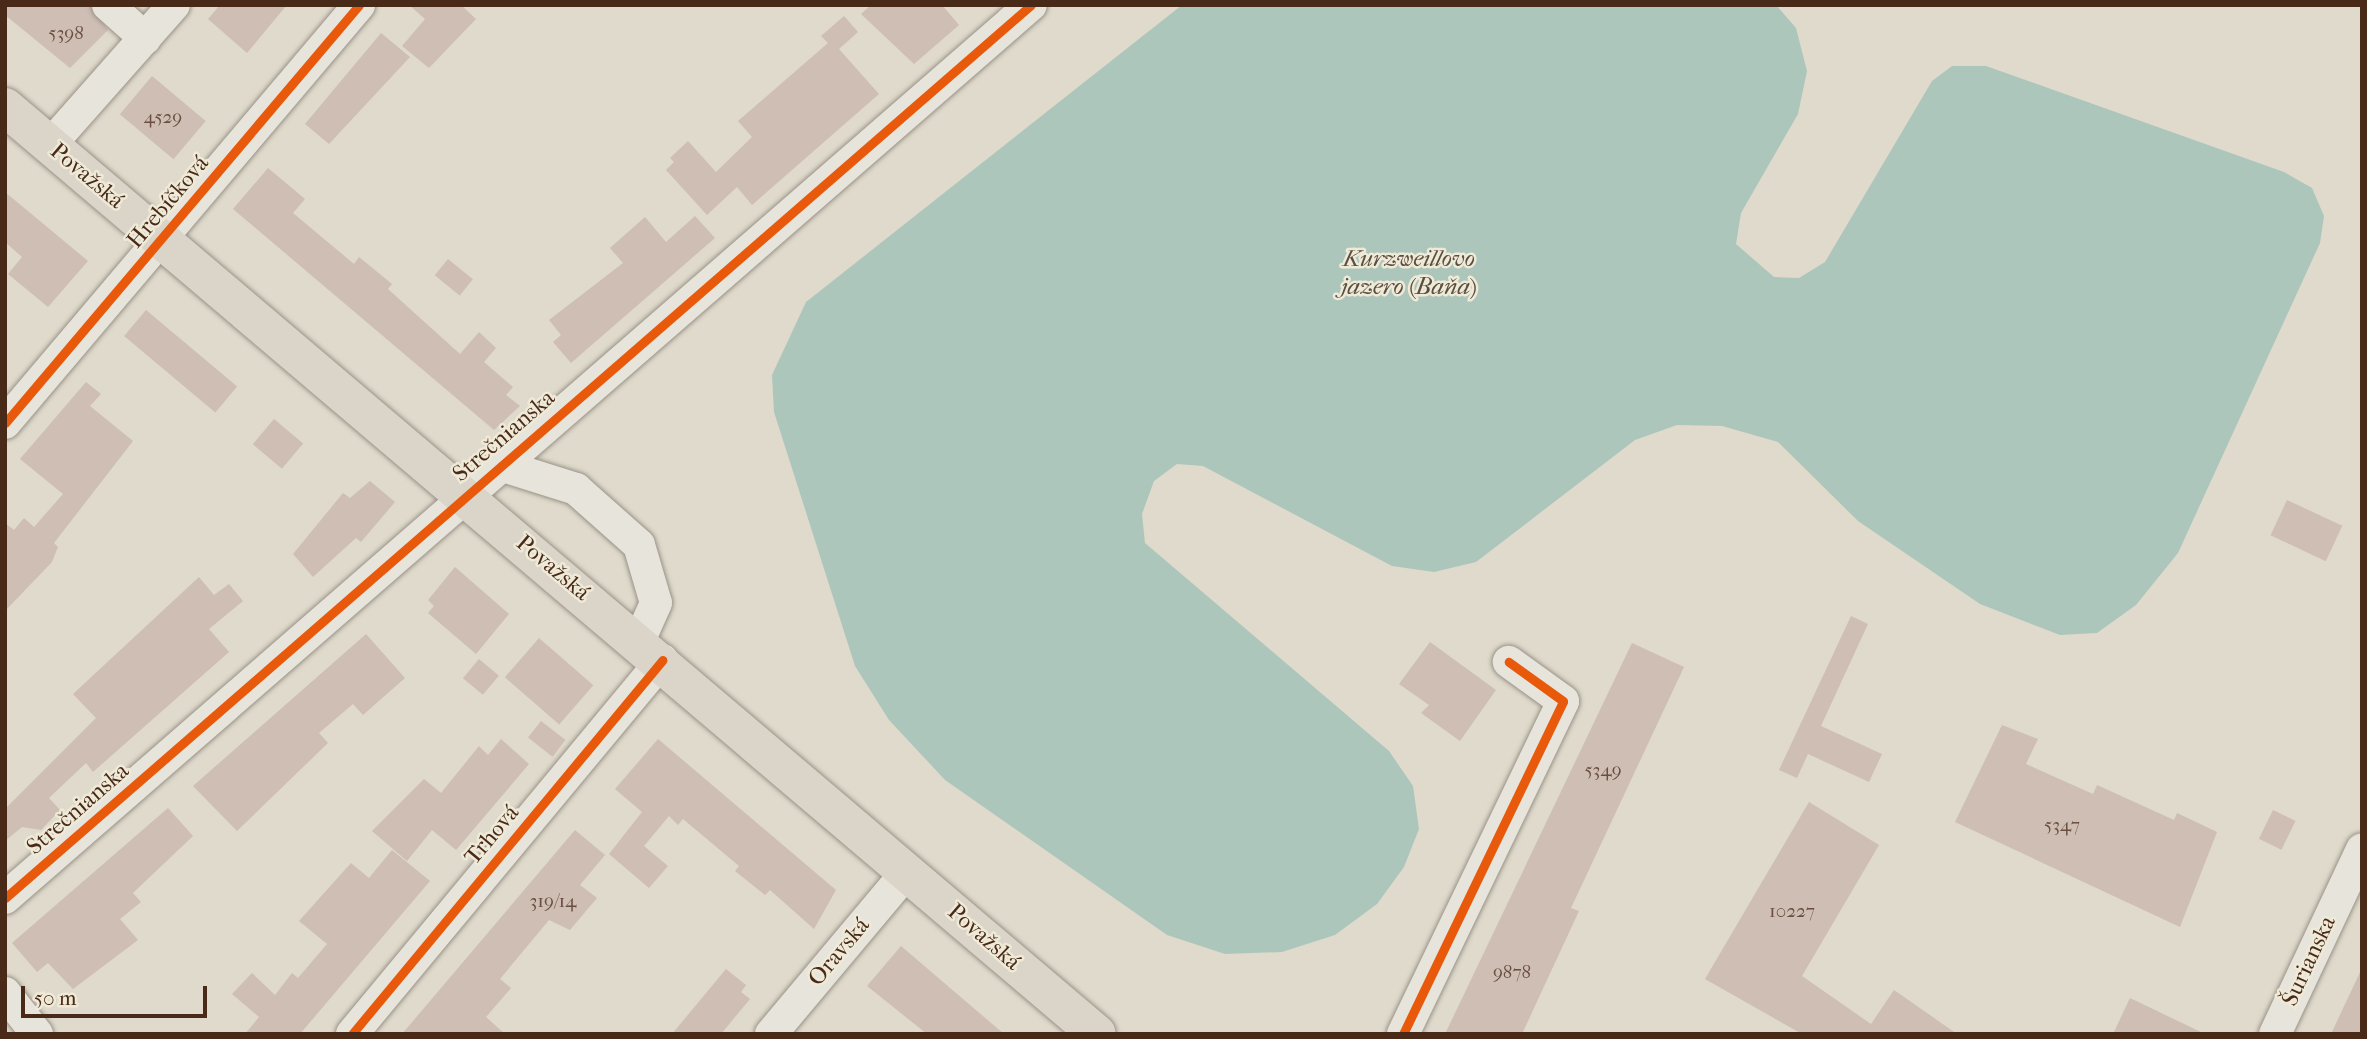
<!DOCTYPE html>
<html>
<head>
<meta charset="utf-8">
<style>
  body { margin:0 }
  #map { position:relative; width:2367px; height:1039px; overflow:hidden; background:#dfdacb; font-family:"IM FELL French Canon",serif }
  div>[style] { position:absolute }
  .water>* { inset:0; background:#adc6bb }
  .building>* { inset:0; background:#cebeb4; transform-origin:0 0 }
  .roads { filter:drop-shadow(0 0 2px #9a9288) drop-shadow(0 0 2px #9a9288) }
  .minor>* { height:32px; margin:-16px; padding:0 16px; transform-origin:16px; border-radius:16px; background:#e7e4dc }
  .major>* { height:38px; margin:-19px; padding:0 19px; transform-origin:19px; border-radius:19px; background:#dbd4c8 }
  .cycleway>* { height:9px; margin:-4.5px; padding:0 4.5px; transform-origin:4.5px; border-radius:4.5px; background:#e8590c }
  span { translate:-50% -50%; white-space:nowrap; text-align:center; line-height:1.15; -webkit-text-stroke:5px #efead8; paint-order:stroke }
  .number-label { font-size:19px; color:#6a4e3f }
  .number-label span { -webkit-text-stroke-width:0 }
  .street-label { font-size:23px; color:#492918 }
  .water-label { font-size:24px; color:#5c4e3f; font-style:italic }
  .frame { position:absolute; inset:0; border:7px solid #492918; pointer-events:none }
  .scale { position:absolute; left:21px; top:986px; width:186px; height:32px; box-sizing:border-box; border:4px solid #492918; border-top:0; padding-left:9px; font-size:21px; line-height:24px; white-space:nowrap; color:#492918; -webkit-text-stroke:5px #efead8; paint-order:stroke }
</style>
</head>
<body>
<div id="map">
  <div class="water">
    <i style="clip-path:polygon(1182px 5px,1776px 5px,1796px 28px,1807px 71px,1798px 114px,1741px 213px,1736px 244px,1774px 277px,1799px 278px,1825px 262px,1932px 81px,1952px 66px,1986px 66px,2284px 172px,2312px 188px,2324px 216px,2320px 243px,2178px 553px,2136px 605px,2097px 633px,2060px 635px,1980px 604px,1858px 521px,1778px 442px,1722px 426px,1677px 425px,1635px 440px,1476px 562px,1434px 572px,1392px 566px,1203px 466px,1177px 464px,1154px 481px,1142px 514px,1145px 543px,1389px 751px,1413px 786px,1419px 829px,1404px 867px,1377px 904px,1335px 935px,1282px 952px,1225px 954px,1167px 935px,945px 780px,889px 720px,855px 666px,774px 412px,772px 375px,806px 302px)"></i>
  </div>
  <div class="building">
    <i style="clip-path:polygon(5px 5px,90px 5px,108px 30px,70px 68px,5px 15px)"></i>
    <i style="clip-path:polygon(220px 5px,287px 5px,247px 53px,208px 19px)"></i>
    <i style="clip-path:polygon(409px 5px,461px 5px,476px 19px,429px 68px,402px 46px,425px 19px)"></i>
    <i style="clip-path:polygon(871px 5px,942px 5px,959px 25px,914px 64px,861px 14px)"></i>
    <i style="clip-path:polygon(844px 16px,858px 32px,839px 49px,879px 94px,752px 205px,737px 187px,707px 215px,666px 170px,674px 162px,670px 158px,688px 141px,716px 172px,752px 137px,738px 121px,828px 43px,821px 36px)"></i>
    <i style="clip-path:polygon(381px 33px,410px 57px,329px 144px,305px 124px)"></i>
    <i style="left:152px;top:76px;width:70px;height:50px;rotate:40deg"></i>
    <i style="clip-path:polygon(268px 168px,305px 199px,293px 213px,354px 264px,359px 257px,392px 284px,388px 289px,460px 354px,479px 332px,496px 348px,484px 362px,513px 387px,506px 395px,520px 406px,494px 430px,233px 209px)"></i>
    <i style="clip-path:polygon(5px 192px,88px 261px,48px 307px,8px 274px,22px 257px,5px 242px)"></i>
    <i style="clip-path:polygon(695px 216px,715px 238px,571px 363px,553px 342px,561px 335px,549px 320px,623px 263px,610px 248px,645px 217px,666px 242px)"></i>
    <i style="left:448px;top:259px;width:32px;height:21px;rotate:39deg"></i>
    <i style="left:146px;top:310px;width:119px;height:34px;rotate:40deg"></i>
    <i style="clip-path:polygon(86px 382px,101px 394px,90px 406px,133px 441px,54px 543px,58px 547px,52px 562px,5px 611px,5px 523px,14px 530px,24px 518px,34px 527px,63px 494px,20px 459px)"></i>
    <i style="left:274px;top:419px;width:38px;height:33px;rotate:40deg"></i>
    <i style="clip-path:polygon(370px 481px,395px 502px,361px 542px,356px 538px,313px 577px,293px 554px,343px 493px,350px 498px)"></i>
    <i style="left:2287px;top:500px;width:61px;height:39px;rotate:25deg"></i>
    <i style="clip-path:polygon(455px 567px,509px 614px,476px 654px,428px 613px,434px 606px,428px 600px)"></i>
    <i style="clip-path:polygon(199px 577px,214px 595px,229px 584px,243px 601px,209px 629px,229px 652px,93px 772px,86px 763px,49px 798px,60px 810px,41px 830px,22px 827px,5px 841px,5px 809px,96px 718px,73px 694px)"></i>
    <i style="clip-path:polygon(1851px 616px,1868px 624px,1821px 726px,1882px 754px,1869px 782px,1808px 754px,1797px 778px,1779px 770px)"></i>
    <i style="clip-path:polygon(366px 634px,405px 678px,363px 715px,353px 704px,319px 733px,328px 743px,237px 831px,193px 786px)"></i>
    <i style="left:539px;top:638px;width:72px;height:52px;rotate:41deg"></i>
    <i style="clip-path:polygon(1430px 642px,1496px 690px,1460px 741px,1421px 713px,1429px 705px,1399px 684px)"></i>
    <i style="clip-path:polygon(1632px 643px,1684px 667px,1571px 908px,1579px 911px,1522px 1034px,1445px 1034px)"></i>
    <i style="left:479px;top:659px;width:26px;height:25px;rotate:40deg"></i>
    <i style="left:541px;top:721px;width:31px;height:21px;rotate:38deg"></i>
    <i style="clip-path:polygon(2002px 725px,2038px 739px,2026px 764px,2093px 794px,2097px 785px,2174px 820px,2177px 813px,2217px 832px,2180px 927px,1955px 822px)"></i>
    <i style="clip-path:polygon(501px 739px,529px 764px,456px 850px,432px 830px,407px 861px,372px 831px,424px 779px,441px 793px,479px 746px,488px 755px)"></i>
    <i style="clip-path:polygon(658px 739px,836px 890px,814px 929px,770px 890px,765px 895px,735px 871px,739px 866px,683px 819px,678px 825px,669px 816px,644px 846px,668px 866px,649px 888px,609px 854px,642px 812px,615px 789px)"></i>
    <i style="clip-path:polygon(1809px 802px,1879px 845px,1802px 976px,1871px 1024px,1894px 990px,1957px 1034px,1802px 1034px,1705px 979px)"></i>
    <i style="clip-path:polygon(168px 808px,193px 836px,133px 893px,141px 902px,120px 919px,138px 940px,73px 989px,48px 963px,37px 972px,12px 943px)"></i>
    <i style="left:2273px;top:810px;width:25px;height:32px;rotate:26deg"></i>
    <i style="clip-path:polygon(575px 830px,605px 855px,580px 885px,597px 898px,570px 930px,549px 920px,500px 979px,511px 988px,486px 1017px,505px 1034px,402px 1034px)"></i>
    <i style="clip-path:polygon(392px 850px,430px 881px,300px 1034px,245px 1034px,259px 1017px,232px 994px,252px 973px,275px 995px,292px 973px,298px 978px,327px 944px,299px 921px,351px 863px,369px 878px)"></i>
    <i style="clip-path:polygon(901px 946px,970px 1005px,1004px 1034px,927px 1034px,867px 986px)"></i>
    <i style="clip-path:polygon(2362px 968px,2362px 1034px,2331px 1034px)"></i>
    <i style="clip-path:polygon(726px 969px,746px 985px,741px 992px,750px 999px,721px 1034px,672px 1034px)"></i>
    <i style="clip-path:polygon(2130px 998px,2205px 1034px,2113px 1034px)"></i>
  </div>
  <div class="roads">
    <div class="minor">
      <i style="left:108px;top:5px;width:50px;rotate:41.7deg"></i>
      <i style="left:50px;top:145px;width:187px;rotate:-48.5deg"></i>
      <i style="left:5px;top:423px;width:548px;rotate:-49.74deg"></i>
      <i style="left:500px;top:465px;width:80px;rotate:17.5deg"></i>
      <i style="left:576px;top:489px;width:84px;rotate:41.6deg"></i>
      <i style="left:639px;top:545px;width:60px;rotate:73.7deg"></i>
      <i style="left:656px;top:603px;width:42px;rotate:114.1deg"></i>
      <i style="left:5px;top:898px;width:1360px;rotate:-41.04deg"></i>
      <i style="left:5px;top:993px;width:52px;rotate:52deg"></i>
      <i style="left:352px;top:1034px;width:486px;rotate:-50.3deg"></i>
      <i style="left:771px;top:1034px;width:213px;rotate:-50deg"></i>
      <i style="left:1403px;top:1034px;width:369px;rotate:-64.3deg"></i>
      <i style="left:1563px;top:701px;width:67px;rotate:-144.2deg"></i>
      <i style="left:2275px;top:1034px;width:204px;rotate:-64.8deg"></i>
    </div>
    <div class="major">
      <i style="left:5px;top:107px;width:1432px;rotate:40.33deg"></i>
    </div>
  </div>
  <div class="cycleway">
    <i style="left:5px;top:423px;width:548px;rotate:-49.74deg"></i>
    <i style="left:5px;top:898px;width:1360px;rotate:-41.04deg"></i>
    <i style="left:352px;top:1034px;width:486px;rotate:-50.3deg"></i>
    <i style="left:1403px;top:1034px;width:369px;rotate:-64.3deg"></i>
    <i style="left:1563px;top:701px;width:67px;rotate:-144.2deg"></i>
  </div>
  <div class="number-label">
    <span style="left:66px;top:34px">5398</span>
    <span style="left:163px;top:118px">4529</span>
    <span style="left:1603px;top:771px">5349</span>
    <span style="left:2062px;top:826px">5347</span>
    <span style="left:553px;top:902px">319/14</span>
    <span style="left:1792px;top:912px">10227</span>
    <span style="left:1512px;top:973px">9878</span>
  </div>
  <div class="street-label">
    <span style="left:87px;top:176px;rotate:40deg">Považská</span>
    <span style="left:168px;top:202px;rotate:-50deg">Hrebíčková</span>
    <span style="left:504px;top:436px;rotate:-41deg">Strečnianska</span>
    <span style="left:553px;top:568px;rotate:40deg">Považská</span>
    <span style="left:78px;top:809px;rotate:-41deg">Strečnianska</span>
    <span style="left:492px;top:835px;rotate:-50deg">Trhová</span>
    <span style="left:984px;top:937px;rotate:41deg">Považská</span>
    <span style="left:839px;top:952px;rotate:-50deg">Oravská</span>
    <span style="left:2309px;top:961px;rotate:-65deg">Šurianska</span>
  </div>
  <div class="water-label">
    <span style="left:1409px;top:273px">Kurzweillovo<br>jazero (Baňa)</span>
  </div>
  <div class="frame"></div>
  <div class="scale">50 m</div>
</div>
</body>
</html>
